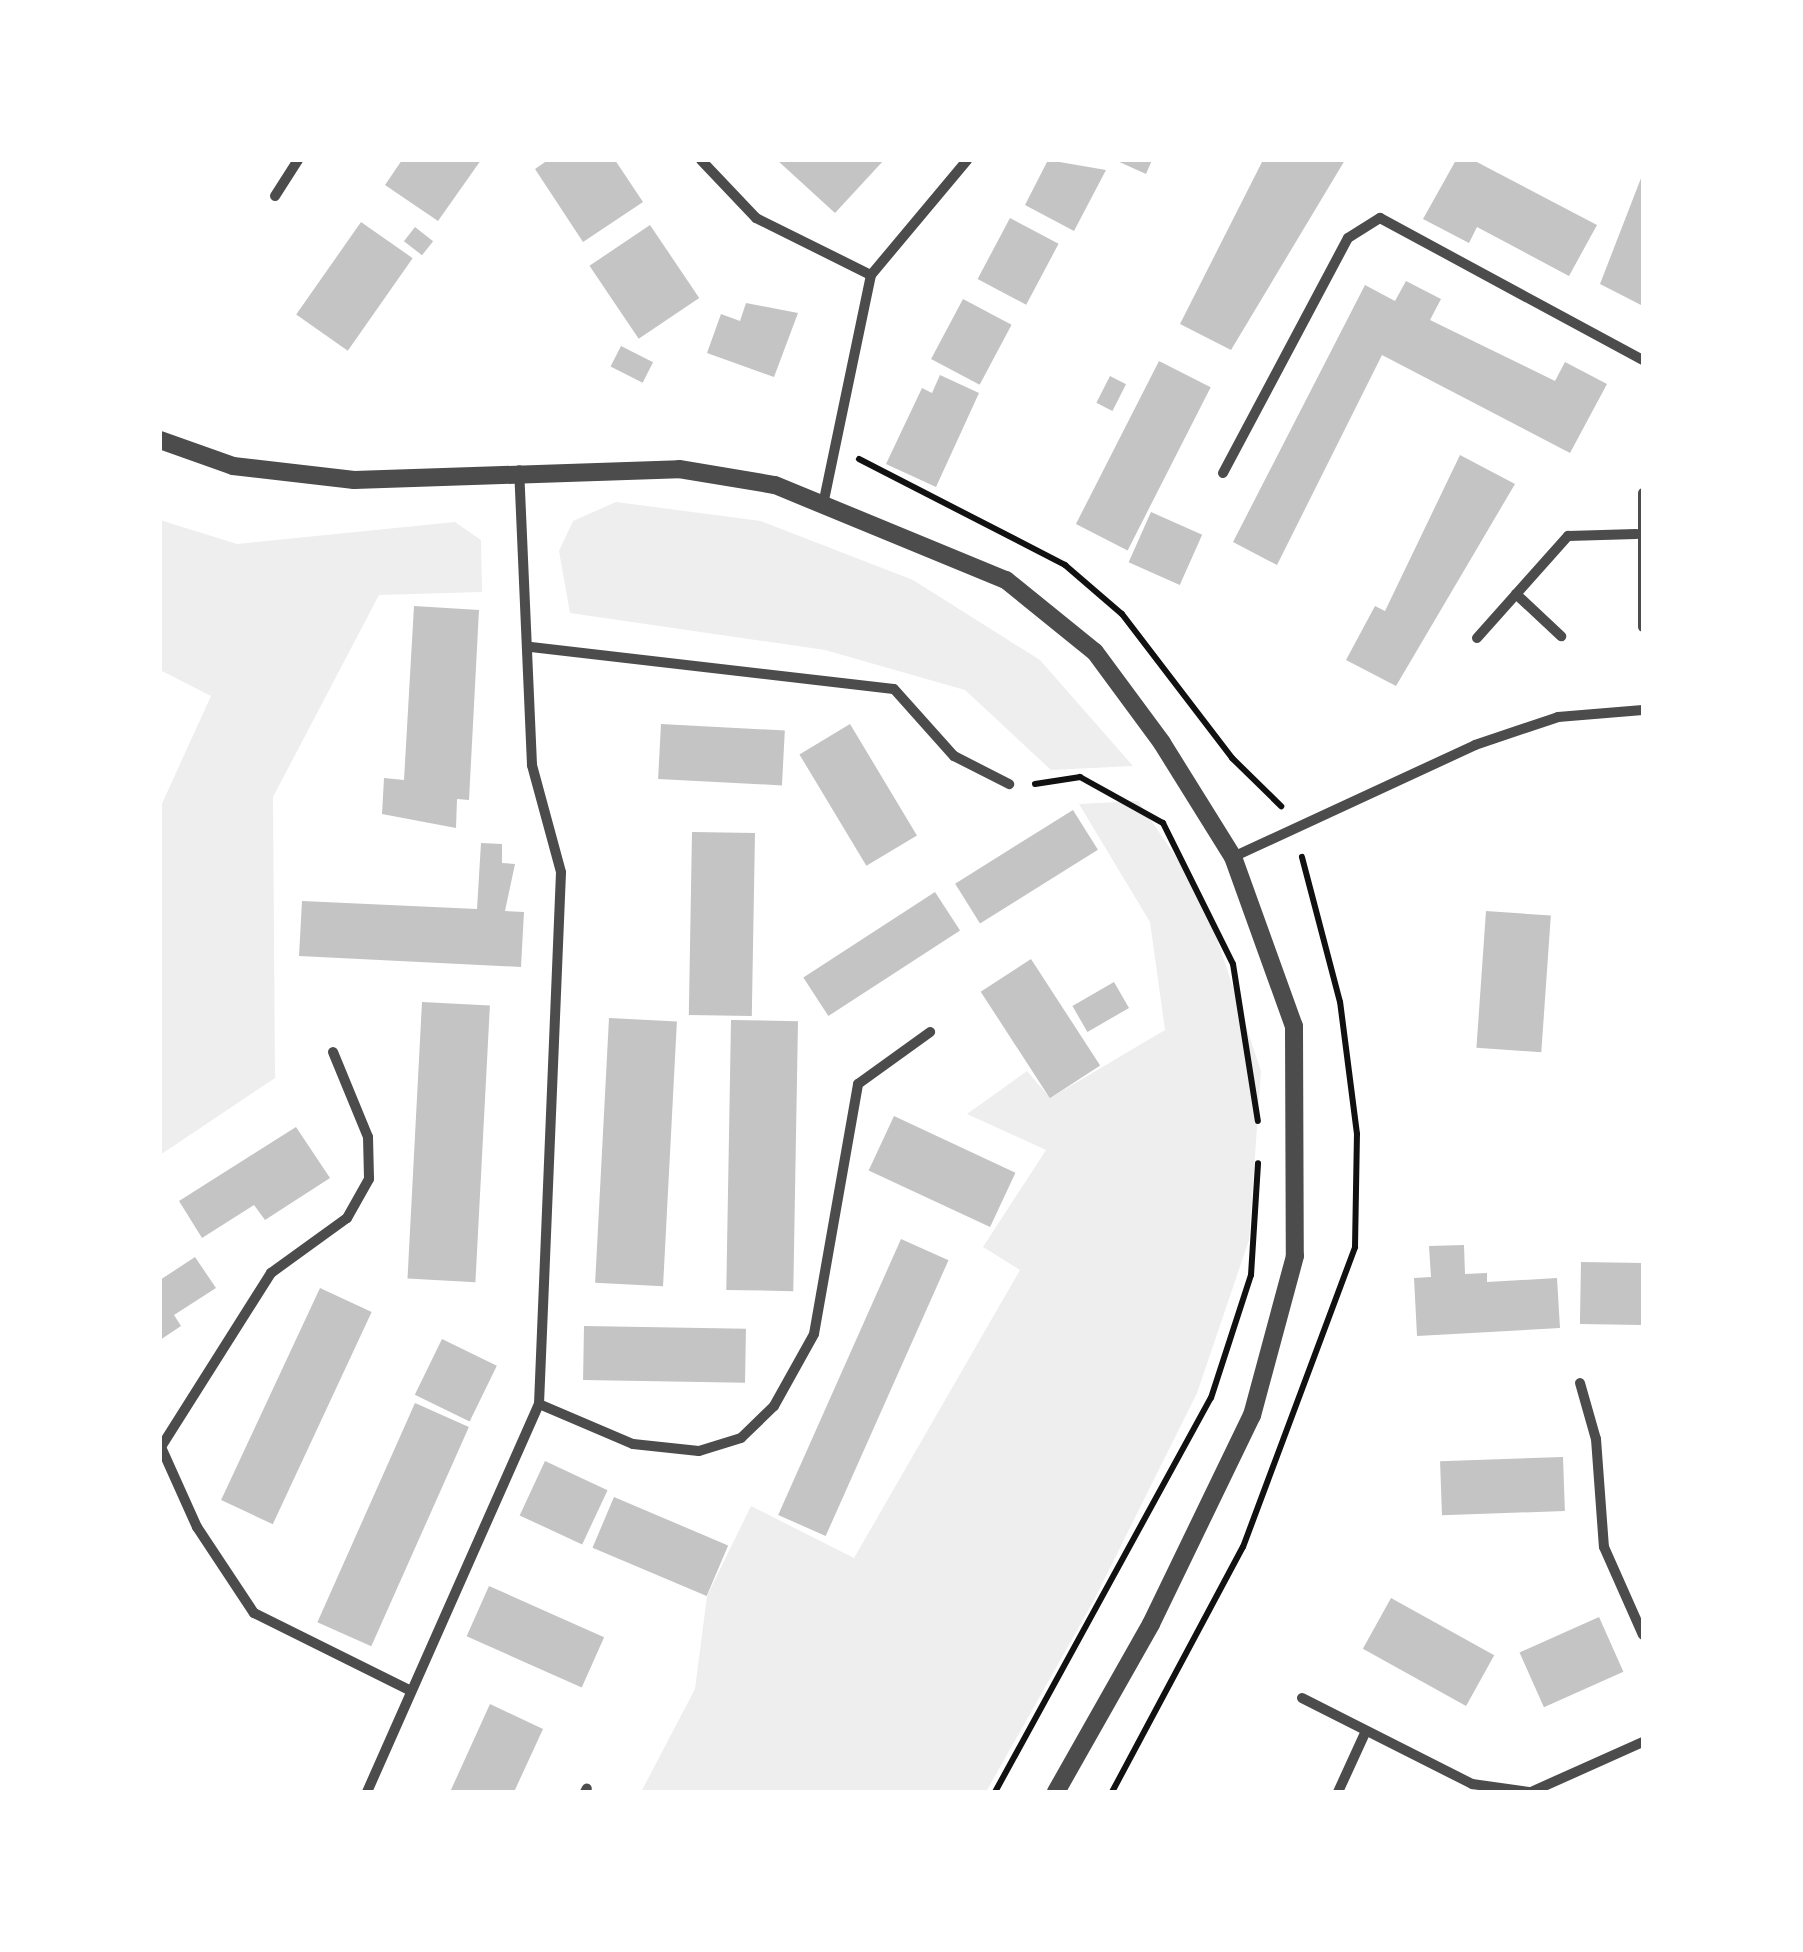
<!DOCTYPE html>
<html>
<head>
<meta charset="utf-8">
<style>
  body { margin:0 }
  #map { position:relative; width:1803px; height:1952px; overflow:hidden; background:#fff; font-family:Signika,sans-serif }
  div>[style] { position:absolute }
  .green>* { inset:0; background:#eee }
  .building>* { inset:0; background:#c4c4c4; transform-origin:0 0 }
  .path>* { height:6px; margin:-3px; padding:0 3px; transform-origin:3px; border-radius:3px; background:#111 }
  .minor>* { height:10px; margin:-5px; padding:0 5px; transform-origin:5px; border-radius:5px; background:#4c4c4c }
  .tertiary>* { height:18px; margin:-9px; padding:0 9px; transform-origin:9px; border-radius:9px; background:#4c4c4c }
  span { translate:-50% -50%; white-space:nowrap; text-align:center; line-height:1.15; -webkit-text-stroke:8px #fff; paint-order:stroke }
  .frame { position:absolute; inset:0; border:162px solid #fff; pointer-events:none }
</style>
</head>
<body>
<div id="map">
  <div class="green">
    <i style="clip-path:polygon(616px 502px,761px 521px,913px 580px,1040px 660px,1133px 766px,1051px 770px,965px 690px,825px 650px,570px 613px,559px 551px,573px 521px)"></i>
    <i style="clip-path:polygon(160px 520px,237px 544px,455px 522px,481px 540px,482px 592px,379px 595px,273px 797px,275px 1078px,160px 1155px,160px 808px,211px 696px,160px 670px)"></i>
    <i style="clip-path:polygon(1138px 801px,1203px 897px,1261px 1071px,1249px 1240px,1197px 1393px,1094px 1600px,986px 1792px,641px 1792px,695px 1689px,707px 1596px,751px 1506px,854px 1558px,1020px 1270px,983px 1247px,1046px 1150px,967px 1114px,1027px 1071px,1050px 1098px,1165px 1030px,1150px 922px,1079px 804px)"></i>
  </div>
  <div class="building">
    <i style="clip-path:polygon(402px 160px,481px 160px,438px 221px,385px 185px)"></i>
    <i style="clip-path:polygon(548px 160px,615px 160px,643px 202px,583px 242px,535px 169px)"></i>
    <i style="clip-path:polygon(777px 160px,884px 160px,835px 213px)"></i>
    <i style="clip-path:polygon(1048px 160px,1106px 170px,1074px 231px,1025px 205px)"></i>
    <i style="clip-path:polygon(1115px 160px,1152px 160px,1146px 174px)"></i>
    <i style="clip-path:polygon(1263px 160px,1345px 160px,1231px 350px,1180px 324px)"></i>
    <i style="clip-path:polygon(1456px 160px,1473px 160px,1597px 225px,1569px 276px,1477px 227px,1469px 243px,1423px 219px)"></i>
    <i style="clip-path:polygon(1643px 173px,1643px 306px,1600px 284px)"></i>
    <i style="left:1010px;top:218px;width:55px;height:69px;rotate:28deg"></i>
    <i style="left:361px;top:222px;width:63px;height:113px;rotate:35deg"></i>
    <i style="left:650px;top:225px;width:88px;height:73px;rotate:56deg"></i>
    <i style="left:415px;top:227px;width:23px;height:18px;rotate:38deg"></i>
    <i style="clip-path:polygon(1406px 281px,1441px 299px,1430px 320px,1555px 381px,1565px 362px,1607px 384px,1570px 453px,1382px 355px,1277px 565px,1233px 542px,1365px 285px,1395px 301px)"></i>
    <i style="left:963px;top:299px;width:55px;height:68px;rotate:28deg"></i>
    <i style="clip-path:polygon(746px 303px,798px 313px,774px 377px,707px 353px,721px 314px,740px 321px)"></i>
    <i style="left:621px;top:346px;width:36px;height:23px;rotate:27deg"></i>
    <i style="left:1159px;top:361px;width:58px;height:183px;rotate:27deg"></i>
    <i style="clip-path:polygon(940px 375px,979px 393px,936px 487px,886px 464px,922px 388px,932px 393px)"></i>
    <i style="left:1110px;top:376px;width:18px;height:30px;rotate:27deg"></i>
    <i style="clip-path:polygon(1460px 455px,1515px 484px,1396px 686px,1346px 660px,1375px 606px,1385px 611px)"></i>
    <i style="left:1151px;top:512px;width:56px;height:55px;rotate:24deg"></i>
    <i style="clip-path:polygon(414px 606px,479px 610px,469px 800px,457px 799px,456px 828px,382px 814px,384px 778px,404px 780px)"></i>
    <i style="left:661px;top:724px;width:124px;height:55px;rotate:3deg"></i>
    <i style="left:850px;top:724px;width:130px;height:59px;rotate:59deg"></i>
    <i style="left:1073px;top:810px;width:47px;height:139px;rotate:58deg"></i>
    <i style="left:692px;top:832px;width:63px;height:183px;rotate:1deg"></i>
    <i style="clip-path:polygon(481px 843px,502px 844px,502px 863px,515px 864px,505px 911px,524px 912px,521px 967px,299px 956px,302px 901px,477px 909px)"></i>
    <i style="left:935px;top:892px;width:46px;height:157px;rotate:57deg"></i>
    <i style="left:1486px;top:911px;width:65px;height:137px;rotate:4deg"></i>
    <i style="left:1031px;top:959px;width:127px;height:60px;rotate:57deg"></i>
    <i style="left:1114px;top:982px;width:30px;height:48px;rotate:60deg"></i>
    <i style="left:422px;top:1002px;width:68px;height:277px;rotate:3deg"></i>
    <i style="left:609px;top:1018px;width:68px;height:265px;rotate:3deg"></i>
    <i style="left:731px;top:1020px;width:67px;height:270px;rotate:1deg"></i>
    <i style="left:894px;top:1116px;width:134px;height:60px;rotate:25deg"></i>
    <i style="clip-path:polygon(296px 1127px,330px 1178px,265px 1220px,254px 1205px,202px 1238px,179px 1201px)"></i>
    <i style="left:901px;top:1239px;width:52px;height:302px;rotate:24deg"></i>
    <i style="clip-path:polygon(1464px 1245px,1465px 1274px,1487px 1273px,1487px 1282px,1557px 1278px,1560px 1328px,1417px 1336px,1414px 1278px,1431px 1277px,1429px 1246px)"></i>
    <i style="clip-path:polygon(195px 1257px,216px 1288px,174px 1315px,181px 1326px,160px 1340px,160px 1280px)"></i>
    <i style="left:1581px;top:1262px;width:62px;height:62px;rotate:1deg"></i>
    <i style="left:320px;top:1288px;width:57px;height:234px;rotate:25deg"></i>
    <i style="left:584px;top:1326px;width:162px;height:54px;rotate:1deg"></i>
    <i style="left:442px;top:1339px;width:61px;height:62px;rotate:26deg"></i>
    <i style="left:415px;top:1403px;width:59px;height:240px;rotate:24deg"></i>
    <i style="left:1563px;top:1457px;width:54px;height:123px;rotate:88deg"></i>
    <i style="left:545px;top:1461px;width:69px;height:60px;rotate:25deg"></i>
    <i style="left:614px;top:1497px;width:124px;height:55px;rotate:23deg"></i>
    <i style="left:489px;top:1586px;width:126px;height:55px;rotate:24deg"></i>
    <i style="left:1391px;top:1598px;width:118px;height:58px;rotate:29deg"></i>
    <i style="left:1599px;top:1617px;width:60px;height:87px;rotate:66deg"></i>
    <i style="clip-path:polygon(490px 1704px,543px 1729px,514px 1792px,450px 1792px)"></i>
  </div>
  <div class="path">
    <i style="left:859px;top:459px;width:232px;rotate:27.2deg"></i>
    <i style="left:1065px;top:565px;width:75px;rotate:40.7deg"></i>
    <i style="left:1122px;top:614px;width:181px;rotate:52.6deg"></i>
    <i style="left:1232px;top:758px;width:69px;rotate:44.4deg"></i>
    <i style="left:1035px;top:784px;width:46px;rotate:-8.8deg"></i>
    <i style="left:1080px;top:777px;width:95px;rotate:29deg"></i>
    <i style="left:1163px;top:823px;width:157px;rotate:63.6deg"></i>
    <i style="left:1233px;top:964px;width:159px;rotate:81deg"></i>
    <i style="left:995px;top:1792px;width:449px;rotate:-61.3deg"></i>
    <i style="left:1211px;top:1398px;width:129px;rotate:-72deg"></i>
    <i style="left:1251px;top:1275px;width:112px;rotate:-86.4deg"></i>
    <i style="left:1112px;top:1792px;width:278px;rotate:-61.9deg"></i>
    <i style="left:1243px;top:1547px;width:320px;rotate:-69.5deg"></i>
    <i style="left:1355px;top:1247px;width:113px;rotate:-89deg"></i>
    <i style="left:1357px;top:1134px;width:133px;rotate:-97.3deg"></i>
    <i style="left:1340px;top:1002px;width:150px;rotate:-104.7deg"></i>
  </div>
  <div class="minor">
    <i style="left:701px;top:160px;width:80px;rotate:46.5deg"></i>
    <i style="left:756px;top:218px;width:128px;rotate:26.4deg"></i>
    <i style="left:871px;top:275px;width:230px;rotate:101.8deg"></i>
    <i style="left:275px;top:196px;width:43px;rotate:-57.4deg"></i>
    <i style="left:871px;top:275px;width:150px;rotate:-50.1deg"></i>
    <i style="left:1223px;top:473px;width:266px;rotate:-62deg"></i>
    <i style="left:1348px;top:238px;width:38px;rotate:-32deg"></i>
    <i style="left:1380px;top:218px;width:299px;rotate:28.4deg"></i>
    <i style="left:1643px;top:493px;width:134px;rotate:90deg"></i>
    <i style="left:1516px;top:594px;width:62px;rotate:43deg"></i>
    <i style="left:1477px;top:638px;width:137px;rotate:-48.3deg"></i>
    <i style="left:1568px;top:536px;width:68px;rotate:-1.7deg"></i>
    <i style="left:531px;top:647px;width:365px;rotate:6.6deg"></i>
    <i style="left:894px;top:689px;width:90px;rotate:48.2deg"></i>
    <i style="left:954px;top:756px;width:62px;rotate:27deg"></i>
    <i style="left:1233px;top:857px;width:267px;rotate:-24.8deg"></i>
    <i style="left:1475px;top:745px;width:88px;rotate:-18.6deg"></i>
    <i style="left:1558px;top:717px;width:85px;rotate:-4.7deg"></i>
    <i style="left:333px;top:1052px;width:92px;rotate:67.6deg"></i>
    <i style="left:368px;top:1137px;width:42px;rotate:88.6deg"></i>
    <i style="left:369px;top:1179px;width:45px;rotate:119.4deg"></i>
    <i style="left:347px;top:1218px;width:94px;rotate:144.1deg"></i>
    <i style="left:271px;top:1273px;width:206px;rotate:122.3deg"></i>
    <i style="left:161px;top:1447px;width:88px;rotate:65.8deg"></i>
    <i style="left:197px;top:1527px;width:103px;rotate:56.5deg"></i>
    <i style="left:254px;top:1613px;width:171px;rotate:26.4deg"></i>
    <i style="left:1580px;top:1383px;width:58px;rotate:74.1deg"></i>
    <i style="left:1596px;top:1439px;width:108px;rotate:85.8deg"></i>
    <i style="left:1604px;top:1547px;width:96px;rotate:66.1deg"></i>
    <i style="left:539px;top:1404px;width:102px;rotate:23.1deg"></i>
    <i style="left:633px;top:1444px;width:66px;rotate:6.1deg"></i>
    <i style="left:699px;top:1451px;width:44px;rotate:-17.2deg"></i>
    <i style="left:741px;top:1438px;width:46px;rotate:-44.1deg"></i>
    <i style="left:774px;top:1406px;width:82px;rotate:-60.9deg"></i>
    <i style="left:814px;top:1334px;width:254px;rotate:-80deg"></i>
    <i style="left:858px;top:1084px;width:89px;rotate:-35.8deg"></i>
    <i style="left:1302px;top:1698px;width:191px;rotate:26.8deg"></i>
    <i style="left:1472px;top:1784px;width:59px;rotate:7.9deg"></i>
    <i style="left:367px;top:1792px;width:424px;rotate:-66.1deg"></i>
    <i style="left:539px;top:1404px;width:532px;rotate:-87.63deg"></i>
    <i style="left:561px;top:872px;width:111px;rotate:-105.2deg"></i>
    <i style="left:532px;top:765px;width:295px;rotate:-92.5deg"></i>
    <i style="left:585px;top:1792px;width:4px;rotate:-63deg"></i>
    <i style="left:1338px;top:1792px;width:65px;rotate:-65.4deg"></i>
    <i style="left:1531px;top:1792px;width:123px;rotate:-24.1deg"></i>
  </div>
  <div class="tertiary">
    <i style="left:160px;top:440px;width:77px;rotate:19.6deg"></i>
    <i style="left:233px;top:466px;width:122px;rotate:6.6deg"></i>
    <i style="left:354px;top:480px;width:325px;rotate:-1.9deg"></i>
    <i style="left:679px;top:469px;width:97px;rotate:9.5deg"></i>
    <i style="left:775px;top:485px;width:250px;rotate:22.4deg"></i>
    <i style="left:1006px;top:580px;width:114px;rotate:39deg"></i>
    <i style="left:1095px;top:652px;width:113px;rotate:53.6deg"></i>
    <i style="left:1162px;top:743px;width:134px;rotate:58.1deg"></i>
    <i style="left:1233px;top:857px;width:180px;rotate:70.2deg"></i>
    <i style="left:1294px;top:1026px;width:230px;rotate:89.8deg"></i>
    <i style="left:1295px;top:1256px;width:165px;rotate:105.1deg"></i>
    <i style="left:1252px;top:1415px;width:232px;rotate:115.8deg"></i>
    <i style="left:1151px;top:1624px;width:193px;rotate:119.5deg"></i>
  </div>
  <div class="frame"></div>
</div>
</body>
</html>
